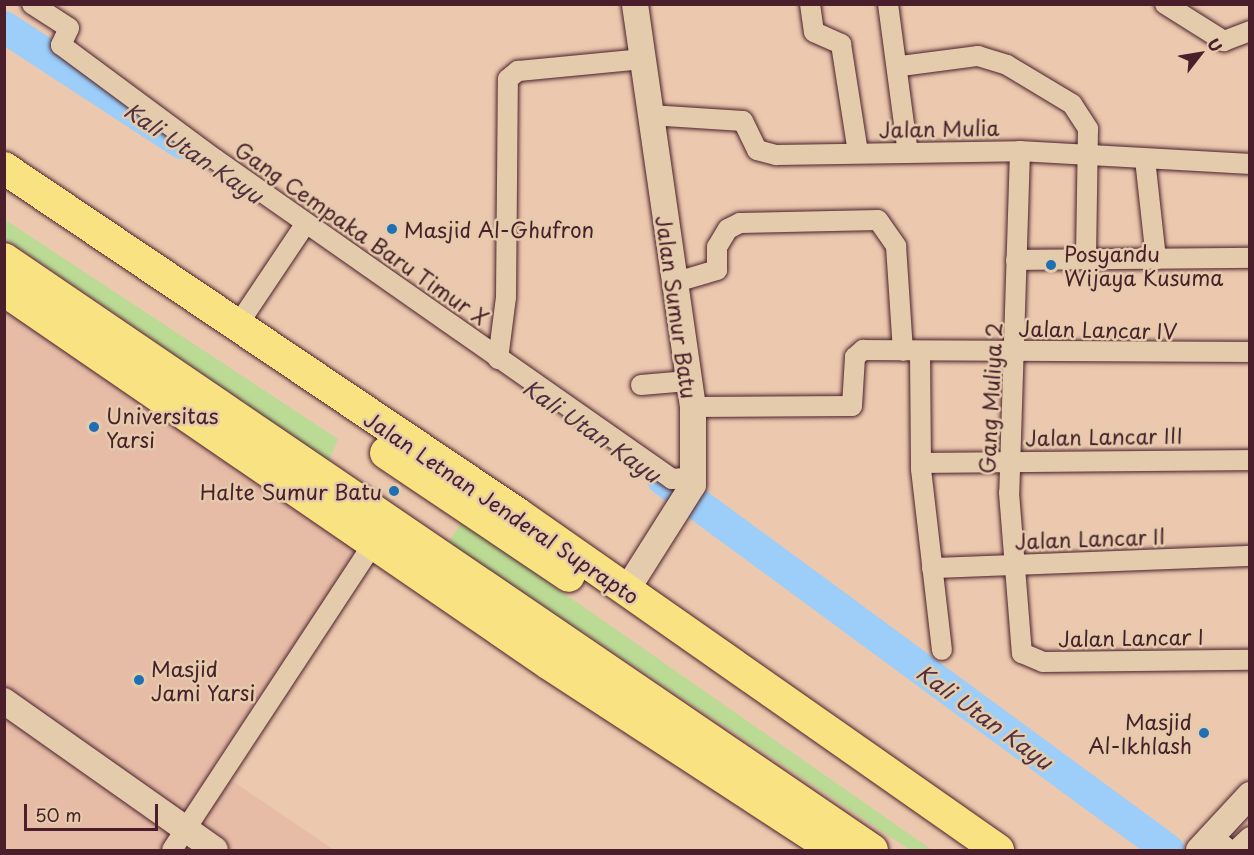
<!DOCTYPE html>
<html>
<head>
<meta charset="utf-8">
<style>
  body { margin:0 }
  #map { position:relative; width:1254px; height:855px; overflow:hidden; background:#ebc8ae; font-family:"Playpen Sans",sans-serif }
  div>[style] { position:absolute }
  .built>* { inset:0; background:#e6bca7 }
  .green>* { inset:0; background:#bbdb94 }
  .river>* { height:32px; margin:-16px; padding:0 16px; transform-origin:16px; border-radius:16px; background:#9ccef9 }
  .roads { filter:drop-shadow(0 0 2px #4a1f2b) drop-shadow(0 0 2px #4a1f2b) }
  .minor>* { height:20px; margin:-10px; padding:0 10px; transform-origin:10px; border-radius:10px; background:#e4cbac }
  .tertiary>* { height:26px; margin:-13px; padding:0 13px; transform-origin:13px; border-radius:13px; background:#e4cbac }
  .primary>* { height:32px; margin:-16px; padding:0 16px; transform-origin:16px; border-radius:16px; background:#f8e281 }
  .dots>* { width:16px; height:16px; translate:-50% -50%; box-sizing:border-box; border:3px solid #e4cbac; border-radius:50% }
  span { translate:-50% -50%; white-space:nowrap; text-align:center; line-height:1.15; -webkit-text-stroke:5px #e4cbac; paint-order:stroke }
  .street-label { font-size:21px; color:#4a1f2b }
  .poi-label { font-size:21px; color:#4a1f2b }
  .left { translate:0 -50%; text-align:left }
  .right { translate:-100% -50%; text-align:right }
  .water-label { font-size:22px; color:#523040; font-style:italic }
  .frame { position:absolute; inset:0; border:6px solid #4a1f2b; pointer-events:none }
  .north { position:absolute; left:1170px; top:24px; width:60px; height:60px; -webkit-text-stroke:4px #e4cbac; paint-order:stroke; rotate:59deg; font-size:16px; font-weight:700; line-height:24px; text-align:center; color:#4a1f2b }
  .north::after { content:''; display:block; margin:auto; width:21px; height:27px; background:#4a1f2b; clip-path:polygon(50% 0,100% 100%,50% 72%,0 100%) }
  .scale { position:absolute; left:24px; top:804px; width:134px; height:27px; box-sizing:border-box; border:3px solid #4a1f2b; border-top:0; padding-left:8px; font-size:18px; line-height:21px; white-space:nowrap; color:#4a1f2b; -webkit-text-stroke:4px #e4cbac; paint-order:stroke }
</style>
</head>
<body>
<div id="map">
  <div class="built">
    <i style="clip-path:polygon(4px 305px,361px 549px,212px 767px,334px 850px,5px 850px)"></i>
  </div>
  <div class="green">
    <i style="clip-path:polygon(4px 219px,338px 439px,329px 460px,5px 238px)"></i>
    <i style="clip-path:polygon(461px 522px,624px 635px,932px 850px,910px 850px,449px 542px)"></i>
  </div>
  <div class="river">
    <i style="left:4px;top:27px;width:212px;rotate:33.1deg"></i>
    <i style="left:663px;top:479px;width:627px;rotate:36.3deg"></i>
  </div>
  <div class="roads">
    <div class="minor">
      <i style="left:32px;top:4px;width:44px;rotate:33deg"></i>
      <i style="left:69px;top:28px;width:19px;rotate:115deg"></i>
      <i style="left:61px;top:45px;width:192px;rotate:36.5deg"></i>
      <i style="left:215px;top:159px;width:558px;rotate:35deg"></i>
      <i style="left:672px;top:479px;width:21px;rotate:-5deg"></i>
      <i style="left:810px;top:4px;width:28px;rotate:82deg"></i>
      <i style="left:814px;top:32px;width:30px;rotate:24deg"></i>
      <i style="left:841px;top:44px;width:110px;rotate:81.1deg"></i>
      <i style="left:888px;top:4px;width:150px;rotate:82.4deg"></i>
      <i style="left:1165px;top:4px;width:70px;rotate:32.1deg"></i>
      <i style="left:1224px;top:41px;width:28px;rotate:-21deg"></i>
      <i style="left:901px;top:66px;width:78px;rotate:-7.4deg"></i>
      <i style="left:978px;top:56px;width:30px;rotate:17deg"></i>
      <i style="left:1007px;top:65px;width:76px;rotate:31deg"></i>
      <i style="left:1072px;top:104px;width:30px;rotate:57deg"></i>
      <i style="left:1088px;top:129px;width:129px;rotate:90.9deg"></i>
      <i style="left:650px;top:115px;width:93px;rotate:3.7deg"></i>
      <i style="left:743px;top:121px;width:32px;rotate:64deg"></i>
      <i style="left:757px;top:150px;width:20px;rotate:15deg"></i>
      <i style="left:776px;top:155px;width:244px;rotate:-0.9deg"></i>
      <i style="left:1020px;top:151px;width:230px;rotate:3.2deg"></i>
      <i style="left:1020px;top:151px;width:342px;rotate:91.8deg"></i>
      <i style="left:1009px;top:493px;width:161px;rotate:85.4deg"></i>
      <i style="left:1022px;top:653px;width:23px;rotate:23deg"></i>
      <i style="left:1043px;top:662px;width:207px;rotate:-0.6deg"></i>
      <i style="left:1145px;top:159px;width:101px;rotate:83.7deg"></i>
      <i style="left:1016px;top:260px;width:234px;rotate:-0.5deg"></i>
      <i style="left:673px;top:283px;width:46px;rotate:-16.5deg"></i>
      <i style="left:717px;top:270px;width:23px;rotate:-90deg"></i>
      <i style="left:717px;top:247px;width:21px;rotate:-59deg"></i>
      <i style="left:728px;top:229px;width:13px;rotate:-27deg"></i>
      <i style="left:740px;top:223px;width:138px;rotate:-1.2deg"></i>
      <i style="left:878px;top:220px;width:32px;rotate:55deg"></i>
      <i style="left:896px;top:246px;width:105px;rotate:86.2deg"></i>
      <i style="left:237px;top:326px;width:124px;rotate:-56.2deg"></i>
      <i style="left:920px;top:352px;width:117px;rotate:89.5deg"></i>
      <i style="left:921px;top:469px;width:182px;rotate:83.4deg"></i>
      <i style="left:498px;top:359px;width:63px;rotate:-82.6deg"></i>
      <i style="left:506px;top:297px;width:218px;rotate:-89.5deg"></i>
      <i style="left:508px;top:79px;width:13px;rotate:-39deg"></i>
      <i style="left:518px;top:71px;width:126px;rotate:-5.5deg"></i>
      <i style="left:641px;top:385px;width:47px;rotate:-4.9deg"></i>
      <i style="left:693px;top:407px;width:159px;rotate:-0.4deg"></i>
      <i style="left:852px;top:406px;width:49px;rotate:-86.5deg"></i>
      <i style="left:855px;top:357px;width:11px;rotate:-41deg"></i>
      <i style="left:863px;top:350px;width:387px;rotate:0.3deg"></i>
      <i style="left:924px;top:463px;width:326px;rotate:-0.5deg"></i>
      <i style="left:932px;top:568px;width:318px;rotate:-2.2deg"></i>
      <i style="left:1212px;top:836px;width:22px;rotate:39deg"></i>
      <i style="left:172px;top:850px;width:366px;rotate:-56.7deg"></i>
      <i style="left:1236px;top:850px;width:19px;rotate:-43deg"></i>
    </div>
    <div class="tertiary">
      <i style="left:626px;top:591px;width:125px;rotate:-57.7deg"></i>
      <i style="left:693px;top:485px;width:78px;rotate:-90deg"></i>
      <i style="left:693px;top:407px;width:407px;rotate:-98.2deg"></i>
      <i style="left:4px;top:701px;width:258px;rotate:35.2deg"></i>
      <i style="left:1199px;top:850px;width:75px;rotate:-47.2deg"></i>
    </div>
    <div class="primary">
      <i style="left:4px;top:168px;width:620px;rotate:33.95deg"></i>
      <i style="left:518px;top:514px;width:586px;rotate:34.99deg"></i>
      <i style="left:4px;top:259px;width:1050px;rotate:34.25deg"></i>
      <i style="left:4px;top:290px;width:660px;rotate:34.44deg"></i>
      <i style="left:548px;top:663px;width:343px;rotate:33.1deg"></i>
      <i style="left:386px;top:453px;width:220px;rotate:33.9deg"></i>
    </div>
  </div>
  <div class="dots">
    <i style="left:392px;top:229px;background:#1f6fb2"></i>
    <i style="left:1051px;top:265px;background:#1f6fb2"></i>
    <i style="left:94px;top:427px;background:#1f6fb2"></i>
    <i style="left:394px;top:491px;background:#1f6fb2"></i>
    <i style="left:139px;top:680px;background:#1f6fb2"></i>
    <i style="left:1204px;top:733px;background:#1f6fb2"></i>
  </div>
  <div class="street-label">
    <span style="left:939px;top:128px;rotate:-1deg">Jalan Mulia</span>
    <span style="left:362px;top:233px;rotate:35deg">Gang Cempaka Baru Timur X</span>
    <span style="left:677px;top:307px;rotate:82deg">Jalan Sumur Batu</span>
    <span style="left:1098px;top:329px;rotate:1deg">Jalan Lancar IV</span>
    <span style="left:990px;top:398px;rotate:-87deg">Gang Muliya 2</span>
    <span style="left:1104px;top:436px;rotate:-1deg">Jalan Lancar III</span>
    <span style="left:502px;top:507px;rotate:34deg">Jalan Letnan Jenderal Suprapto</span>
    <span style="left:1090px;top:538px;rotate:-2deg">Jalan Lancar II</span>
    <span style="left:1131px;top:637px;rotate:-1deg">Jalan Lancar I</span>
  </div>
  <div class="poi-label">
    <span class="left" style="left:404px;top:229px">Masjid Al-Ghufron</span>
    <span class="left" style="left:1064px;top:265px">Posyandu<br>Wijaya Kusuma</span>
    <span class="left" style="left:106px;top:427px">Universitas<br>Yarsi</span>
    <span class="right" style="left:382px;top:491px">Halte Sumur Batu</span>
    <span class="left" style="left:151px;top:680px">Masjid<br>Jami Yarsi</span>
    <span class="right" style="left:1192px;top:733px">Masjid<br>Al-Ikhlash</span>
  </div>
  <div class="water-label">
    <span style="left:194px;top:152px;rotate:34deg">Kali Utan Kayu</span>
    <span style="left:592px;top:430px;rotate:35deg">Kali Utan Kayu</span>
    <span style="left:985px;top:716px;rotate:36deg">Kali Utan Kayu</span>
  </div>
  <div class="frame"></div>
  <div class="north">U</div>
  <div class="scale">50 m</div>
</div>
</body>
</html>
